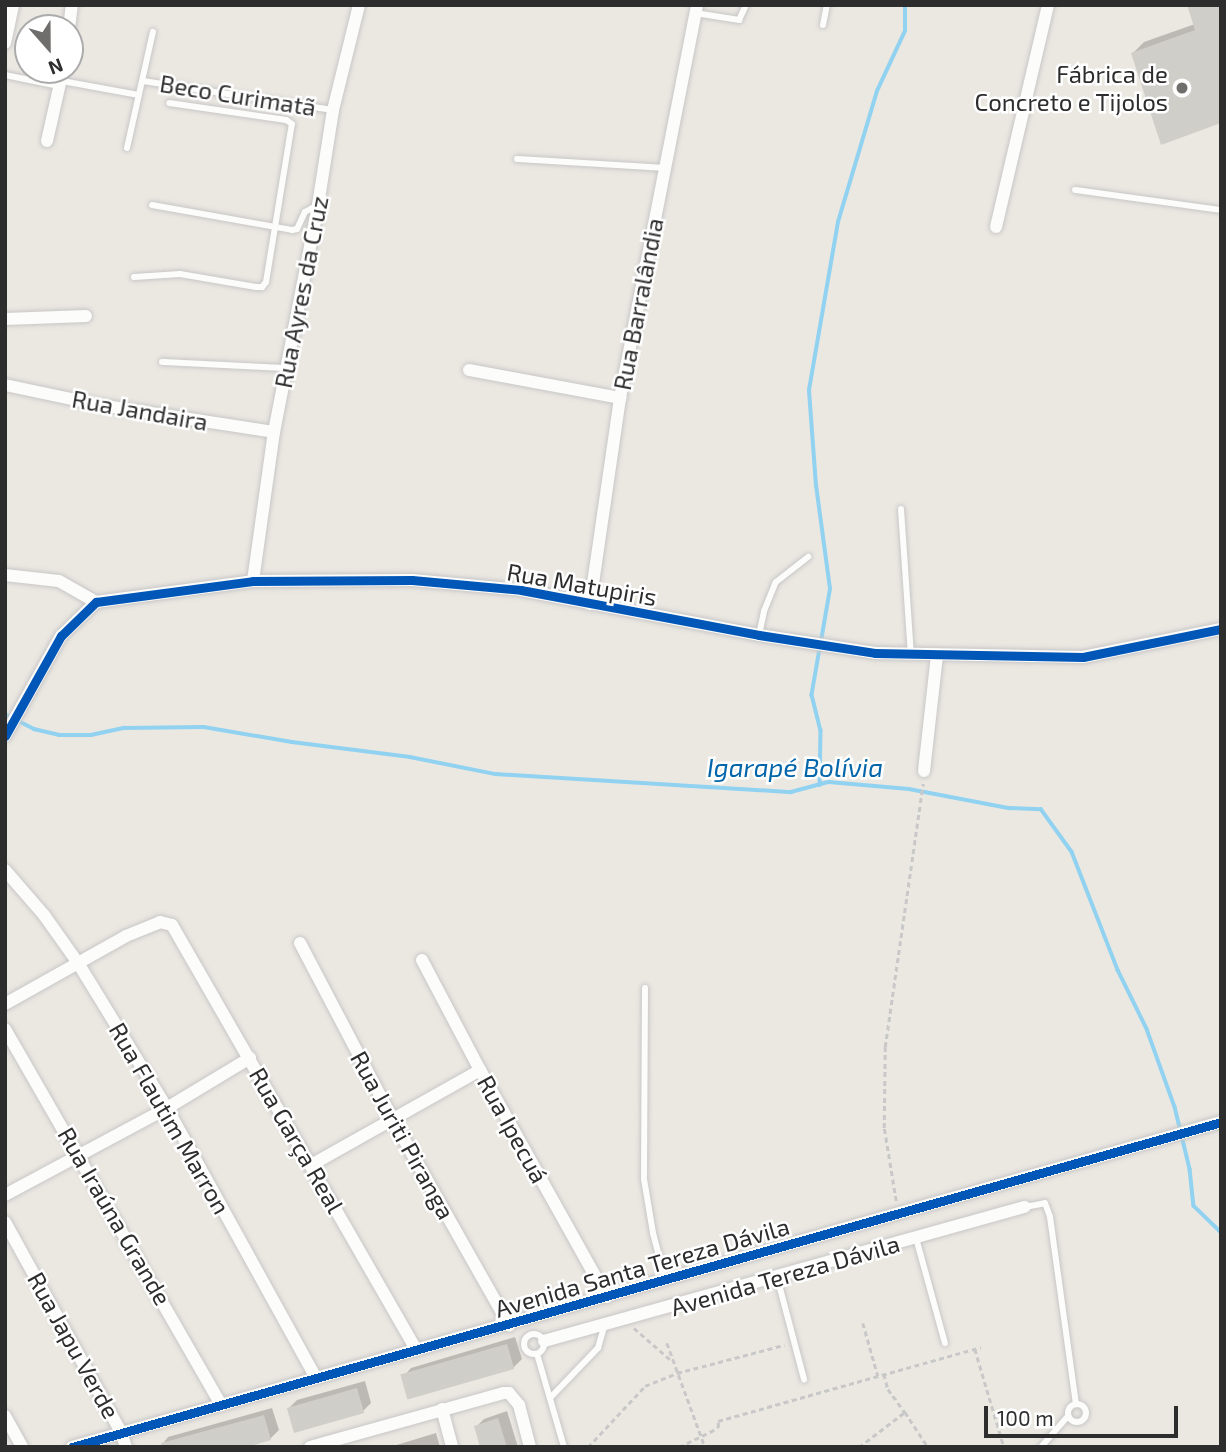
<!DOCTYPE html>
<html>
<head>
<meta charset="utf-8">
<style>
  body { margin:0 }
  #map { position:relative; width:1226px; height:1452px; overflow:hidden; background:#ebe8e2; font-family:"Exo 2",sans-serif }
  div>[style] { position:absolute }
  .shadow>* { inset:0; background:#0003 }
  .stream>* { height:3.5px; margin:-1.75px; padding:0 1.75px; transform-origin:1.75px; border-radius:1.75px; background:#91d2f1 }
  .building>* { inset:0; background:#d0cec9; transform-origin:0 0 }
  .path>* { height:2.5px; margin-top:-1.25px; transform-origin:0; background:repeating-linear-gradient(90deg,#c8c8c8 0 5px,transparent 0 8.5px) }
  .roads { filter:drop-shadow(0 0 2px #c8c7c7) drop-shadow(0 0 2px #c8c7c7) }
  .service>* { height:6px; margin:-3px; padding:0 3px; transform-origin:3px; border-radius:3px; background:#fcfcfb }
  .service>.ring { margin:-3px; padding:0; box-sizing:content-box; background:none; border:6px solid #fcfcfb; border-radius:50% }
  .minor>* { height:12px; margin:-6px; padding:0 6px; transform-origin:6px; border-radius:6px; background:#fcfcfb }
  .cycleway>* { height:9px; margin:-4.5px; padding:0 4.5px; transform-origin:4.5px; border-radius:4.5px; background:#0057b8 }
  .dots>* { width:19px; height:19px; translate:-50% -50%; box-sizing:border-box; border:4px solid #fff; border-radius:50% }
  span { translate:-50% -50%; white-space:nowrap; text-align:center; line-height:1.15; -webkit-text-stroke:5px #fff; paint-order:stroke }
  .poi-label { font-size:24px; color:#2d2d2d }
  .right { translate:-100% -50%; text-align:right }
  .street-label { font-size:24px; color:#2d2d2d }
  .water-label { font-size:26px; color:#0365aa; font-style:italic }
  .frame { position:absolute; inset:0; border:7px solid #2d2d2d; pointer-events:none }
  .north { position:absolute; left:14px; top:14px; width:70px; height:70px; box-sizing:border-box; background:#fff; border:2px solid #ababab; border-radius:50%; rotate:159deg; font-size:19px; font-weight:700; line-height:28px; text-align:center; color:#2d2d2d }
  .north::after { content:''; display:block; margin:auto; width:24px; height:32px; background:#706e6c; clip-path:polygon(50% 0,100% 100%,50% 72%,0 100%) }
  .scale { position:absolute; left:984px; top:1406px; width:194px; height:32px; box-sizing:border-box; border:4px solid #2d2d2d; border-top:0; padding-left:9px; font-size:21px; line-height:24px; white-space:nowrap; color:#2d2d2d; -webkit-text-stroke:5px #fff; paint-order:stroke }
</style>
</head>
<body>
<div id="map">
  <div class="shadow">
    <i style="clip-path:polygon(1195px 24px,1221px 121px,1133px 53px,1144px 42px)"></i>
    <i style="clip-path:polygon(515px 1337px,522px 1359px,513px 1368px,403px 1377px,411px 1368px)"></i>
    <i style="clip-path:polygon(365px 1381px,371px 1403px,363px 1411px,289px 1408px,297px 1400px)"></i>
    <i style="clip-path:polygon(272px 1408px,279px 1430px,270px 1439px,241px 1447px,160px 1447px,168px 1437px)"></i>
    <i style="clip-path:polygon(507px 1411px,518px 1447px,482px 1447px,476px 1427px,484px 1419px)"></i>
    <i style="clip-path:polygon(436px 1433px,440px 1447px,390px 1447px)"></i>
  </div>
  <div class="stream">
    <i style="left:821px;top:641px;width:53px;rotate:-80.2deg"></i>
    <i style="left:830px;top:589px;width:104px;rotate:-97.7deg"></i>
    <i style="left:816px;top:486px;width:96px;rotate:-94.2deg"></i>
    <i style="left:809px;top:390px;width:170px;rotate:-80.2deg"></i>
    <i style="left:838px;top:222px;width:137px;rotate:-73.4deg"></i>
    <i style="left:877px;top:91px;width:66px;rotate:-65deg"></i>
    <i style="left:905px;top:31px;width:26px;rotate:-90deg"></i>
    <i style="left:820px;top:649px;width:47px;rotate:99.9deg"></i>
    <i style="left:812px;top:695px;width:36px;rotate:76deg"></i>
    <i style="left:821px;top:730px;width:55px;rotate:91deg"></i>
    <i style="left:5px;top:714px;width:33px;rotate:27deg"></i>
    <i style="left:34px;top:729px;width:26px;rotate:13deg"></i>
    <i style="left:59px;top:735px;width:32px"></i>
    <i style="left:91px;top:735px;width:34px;rotate:-12deg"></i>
    <i style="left:124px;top:728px;width:80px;rotate:-0.7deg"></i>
    <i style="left:204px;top:727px;width:89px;rotate:9.7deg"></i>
    <i style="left:292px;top:742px;width:119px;rotate:7.2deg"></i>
    <i style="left:410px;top:757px;width:87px;rotate:11.3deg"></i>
    <i style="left:495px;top:774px;width:297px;rotate:3.5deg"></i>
    <i style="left:791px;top:792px;width:39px;rotate:-15deg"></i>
    <i style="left:829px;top:782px;width:80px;rotate:5deg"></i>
    <i style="left:909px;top:789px;width:102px;rotate:10.8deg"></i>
    <i style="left:1009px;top:808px;width:32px;rotate:2deg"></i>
    <i style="left:1041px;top:809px;width:53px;rotate:54.2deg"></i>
    <i style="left:1072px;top:852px;width:127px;rotate:68.7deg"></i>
    <i style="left:1118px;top:970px;width:66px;rotate:63.8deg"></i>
    <i style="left:1147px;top:1029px;width:83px;rotate:70.3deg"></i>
    <i style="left:1175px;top:1107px;width:64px;rotate:76.4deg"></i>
    <i style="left:1190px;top:1169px;width:37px;rotate:84deg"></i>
    <i style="left:1194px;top:1206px;width:37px;rotate:44deg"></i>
  </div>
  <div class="building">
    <i style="clip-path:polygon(1187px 5px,1221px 5px,1221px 123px,1161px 145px,1131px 53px,1195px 30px)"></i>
    <i style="left:507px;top:1344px;width:26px;height:111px;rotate:74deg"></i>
    <i style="left:357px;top:1388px;width:26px;height:73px;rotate:74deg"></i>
    <i style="clip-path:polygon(264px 1415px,271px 1440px,247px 1447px,162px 1447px,161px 1443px)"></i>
    <i style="clip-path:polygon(498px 1418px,507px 1447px,480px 1447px,474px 1426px)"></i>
  </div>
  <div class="path">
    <i style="left:896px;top:1201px;width:74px;rotate:-99.3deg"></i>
    <i style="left:884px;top:1128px;width:81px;rotate:-89.3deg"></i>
    <i style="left:885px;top:1047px;width:266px;rotate:-81.8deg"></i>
    <i style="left:863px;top:1323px;width:55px;rotate:74.2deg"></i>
    <i style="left:634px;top:1328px;width:49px;rotate:40.9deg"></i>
    <i style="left:667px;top:1343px;width:111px;rotate:69.9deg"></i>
    <i style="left:975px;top:1349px;width:102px;rotate:73.5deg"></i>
    <i style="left:884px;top:1374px;width:16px;rotate:75deg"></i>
    <i style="left:888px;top:1389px;width:29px;rotate:54deg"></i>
    <i style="left:588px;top:1447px;width:83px;rotate:-46.9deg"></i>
    <i style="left:645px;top:1386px;width:35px;rotate:-22deg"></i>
    <i style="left:677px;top:1373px;width:111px;rotate:-14.7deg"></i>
    <i style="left:679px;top:1447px;width:43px;rotate:-26deg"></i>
    <i style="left:718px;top:1428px;width:7px;rotate:-90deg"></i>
    <i style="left:718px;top:1421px;width:273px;rotate:-15.7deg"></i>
    <i style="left:859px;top:1447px;width:58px;rotate:-37.3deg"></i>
    <i style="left:905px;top:1412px;width:42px;rotate:56.7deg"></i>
  </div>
  <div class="roads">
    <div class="service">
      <i style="left:695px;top:13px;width:45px;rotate:9deg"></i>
      <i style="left:739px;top:20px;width:17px;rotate:-65deg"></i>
      <i style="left:823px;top:25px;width:20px;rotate:-79deg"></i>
      <i style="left:5px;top:75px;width:55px;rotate:11.5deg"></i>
      <i style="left:62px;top:81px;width:78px;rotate:10.3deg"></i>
      <i style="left:143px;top:81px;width:192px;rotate:8.7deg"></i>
      <i style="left:127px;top:148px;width:119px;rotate:-77.4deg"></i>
      <i style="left:517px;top:159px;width:146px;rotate:3.5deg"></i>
      <i style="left:1075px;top:190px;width:147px;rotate:7.8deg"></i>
      <i style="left:152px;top:205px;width:142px;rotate:10.1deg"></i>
      <i style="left:292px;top:230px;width:5px;rotate:-11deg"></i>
      <i style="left:297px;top:229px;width:19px;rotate:-65deg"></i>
      <i style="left:305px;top:212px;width:13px;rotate:-29deg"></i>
      <i style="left:134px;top:277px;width:46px;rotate:-3.7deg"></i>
      <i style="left:180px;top:274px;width:77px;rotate:9.7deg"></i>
      <i style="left:256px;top:287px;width:6px"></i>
      <i style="left:262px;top:287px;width:6px;rotate:-51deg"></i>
      <i style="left:266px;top:282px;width:160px;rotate:-80.7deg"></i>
      <i style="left:292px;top:124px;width:7px;rotate:-146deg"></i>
      <i style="left:286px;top:120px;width:118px;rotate:-171.7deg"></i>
      <i style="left:162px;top:362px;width:124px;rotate:2.8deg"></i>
      <i style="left:901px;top:509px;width:145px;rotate:86.1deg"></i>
      <i style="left:759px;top:635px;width:25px;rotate:-78deg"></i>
      <i style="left:764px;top:611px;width:31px;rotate:-68deg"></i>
      <i style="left:776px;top:582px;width:41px;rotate:-38deg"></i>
      <i style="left:645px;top:988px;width:191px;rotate:90.3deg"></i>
      <i style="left:644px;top:1179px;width:55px;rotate:80.5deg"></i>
      <i style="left:653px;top:1233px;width:48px;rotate:75.4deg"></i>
      <i style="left:1025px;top:1207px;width:20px;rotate:-11deg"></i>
      <i style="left:1045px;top:1203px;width:15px;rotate:70deg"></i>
      <i style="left:1050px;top:1217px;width:189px;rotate:82.1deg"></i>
      <i style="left:916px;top:1238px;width:109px;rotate:74.6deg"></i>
      <i style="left:777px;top:1277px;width:106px;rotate:75.2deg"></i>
      <i class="ring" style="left:524px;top:1334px;width:14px;height:14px"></i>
      <i style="left:537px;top:1354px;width:97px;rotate:73.8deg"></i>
      <i style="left:551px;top:1397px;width:68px;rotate:-46.2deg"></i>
      <i style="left:598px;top:1348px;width:22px;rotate:-74deg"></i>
      <i class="ring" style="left:1068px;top:1404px;width:12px;height:12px"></i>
      <i style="left:1041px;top:1447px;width:41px;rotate:-48.9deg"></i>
    </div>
    <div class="minor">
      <i style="left:69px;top:28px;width:23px;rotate:-83deg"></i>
      <i style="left:5px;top:43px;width:39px;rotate:-78deg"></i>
      <i style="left:47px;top:141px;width:73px;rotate:-77.3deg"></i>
      <i style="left:996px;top:227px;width:228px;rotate:-76.8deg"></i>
      <i style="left:5px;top:319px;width:81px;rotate:-2.1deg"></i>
      <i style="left:469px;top:370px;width:154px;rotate:10.5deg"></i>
      <i style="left:5px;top:385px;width:97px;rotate:11.9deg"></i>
      <i style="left:100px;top:405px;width:176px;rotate:8.8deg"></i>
      <i style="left:5px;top:575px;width:54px;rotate:6.3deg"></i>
      <i style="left:59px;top:581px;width:43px;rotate:29.6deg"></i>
      <i style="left:253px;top:581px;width:150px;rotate:-82deg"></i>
      <i style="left:274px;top:432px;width:231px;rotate:-79deg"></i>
      <i style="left:318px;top:205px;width:96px;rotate:-81deg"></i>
      <i style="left:333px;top:110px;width:108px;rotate:-76.1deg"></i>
      <i style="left:590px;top:604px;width:208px;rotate:-81.7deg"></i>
      <i style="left:620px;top:398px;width:400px;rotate:-78.9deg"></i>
      <i style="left:5px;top:736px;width:115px;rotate:-60.8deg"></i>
      <i style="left:61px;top:636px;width:49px;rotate:-44.2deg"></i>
      <i style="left:96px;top:602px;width:158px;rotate:-7.6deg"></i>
      <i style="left:253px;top:581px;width:159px;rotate:-0.4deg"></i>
      <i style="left:412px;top:580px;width:109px;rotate:5.2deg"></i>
      <i style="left:521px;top:590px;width:242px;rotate:10.7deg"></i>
      <i style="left:759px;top:635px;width:117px;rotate:8.8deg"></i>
      <i style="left:875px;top:653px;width:208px;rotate:1.1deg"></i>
      <i style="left:1083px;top:657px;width:141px;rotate:-11.5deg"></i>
      <i style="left:924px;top:771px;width:117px;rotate:-83.6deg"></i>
      <i style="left:5px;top:870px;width:60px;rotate:49.1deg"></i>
      <i style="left:44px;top:915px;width:59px;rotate:54.7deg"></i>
      <i style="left:78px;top:963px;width:170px;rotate:58.5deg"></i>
      <i style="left:167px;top:1108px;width:308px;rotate:61.1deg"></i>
      <i style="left:300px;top:943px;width:200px;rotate:62.3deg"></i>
      <i style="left:393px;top:1120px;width:236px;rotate:60.5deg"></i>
      <i style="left:422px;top:960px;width:124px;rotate:62.2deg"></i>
      <i style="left:480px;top:1070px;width:260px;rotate:60.8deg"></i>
      <i style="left:5px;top:1004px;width:139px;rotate:-29.3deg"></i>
      <i style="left:126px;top:936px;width:37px;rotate:-22deg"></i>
      <i style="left:160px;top:922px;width:12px;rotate:14deg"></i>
      <i style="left:172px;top:925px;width:490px;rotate:60.1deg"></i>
      <i style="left:5px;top:1029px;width:434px;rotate:60.1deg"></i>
      <i style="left:311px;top:1165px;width:194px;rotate:-29.3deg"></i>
      <i style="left:5px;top:1195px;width:184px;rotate:-28.2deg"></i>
      <i style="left:167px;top:1108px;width:97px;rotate:-31.1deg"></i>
      <i style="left:5px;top:1222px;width:240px;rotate:61.1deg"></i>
      <i style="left:121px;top:1432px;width:16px;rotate:72deg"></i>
      <i style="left:544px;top:1341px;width:499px;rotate:-15.6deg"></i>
      <i style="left:442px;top:1409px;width:39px;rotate:75deg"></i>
      <i style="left:5px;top:1416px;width:35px;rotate:61deg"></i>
      <i style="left:72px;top:1447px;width:1194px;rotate:-15.79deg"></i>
      <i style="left:310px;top:1447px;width:200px;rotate:-15.6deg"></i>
      <i style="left:503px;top:1393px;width:6px"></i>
      <i style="left:509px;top:1393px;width:16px;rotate:50deg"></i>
      <i style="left:519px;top:1405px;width:43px;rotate:75.3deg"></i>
    </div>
  </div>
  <div class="cycleway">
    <i style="left:5px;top:736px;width:115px;rotate:-60.8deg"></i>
    <i style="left:61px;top:636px;width:49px;rotate:-44.2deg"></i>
    <i style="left:96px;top:602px;width:158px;rotate:-7.6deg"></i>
    <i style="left:253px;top:581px;width:159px;rotate:-0.4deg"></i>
    <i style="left:412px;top:580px;width:109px;rotate:5.2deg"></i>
    <i style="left:521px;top:590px;width:242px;rotate:10.7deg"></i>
    <i style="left:759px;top:635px;width:117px;rotate:8.8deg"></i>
    <i style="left:875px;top:653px;width:208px;rotate:1.1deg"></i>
    <i style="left:1083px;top:657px;width:141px;rotate:-11.5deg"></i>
    <i style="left:72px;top:1447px;width:1194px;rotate:-15.79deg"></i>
  </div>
  <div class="dots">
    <i style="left:1182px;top:88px;background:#706e6c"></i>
  </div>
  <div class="poi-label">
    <span class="right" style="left:1168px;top:88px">Fábrica de<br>Concreto e Tijolos</span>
  </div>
  <div class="street-label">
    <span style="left:238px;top:95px;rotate:9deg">Beco Curimatã</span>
    <span style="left:301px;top:292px;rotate:-79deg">Rua Ayres da Cruz</span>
    <span style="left:638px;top:304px;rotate:-79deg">Rua Barralândia</span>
    <span style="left:140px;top:410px;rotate:10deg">Rua Jandaira</span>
    <span style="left:582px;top:584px;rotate:10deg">Rua Matupiris</span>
    <span style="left:170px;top:1118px;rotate:60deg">Rua Flautim Marron</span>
    <span style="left:513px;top:1129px;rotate:61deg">Rua Ipecuá</span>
    <span style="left:403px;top:1135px;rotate:61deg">Rua Juriti Piranga</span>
    <span style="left:297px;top:1140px;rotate:60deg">Rua Garça Real</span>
    <span style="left:115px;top:1216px;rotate:60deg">Rua Iraúna Grande</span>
    <span style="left:642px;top:1267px;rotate:-16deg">Avenida Santa Tereza Dávila</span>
    <span style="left:785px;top:1275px;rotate:-16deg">Avenida Tereza Dávila</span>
    <span style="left:74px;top:1345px;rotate:61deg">Rua Japu Verde</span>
  </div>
  <div class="water-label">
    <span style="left:795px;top:767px">Igarapé Bolívia</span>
  </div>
  <div class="frame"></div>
  <div class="north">N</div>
  <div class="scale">100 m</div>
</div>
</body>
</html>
